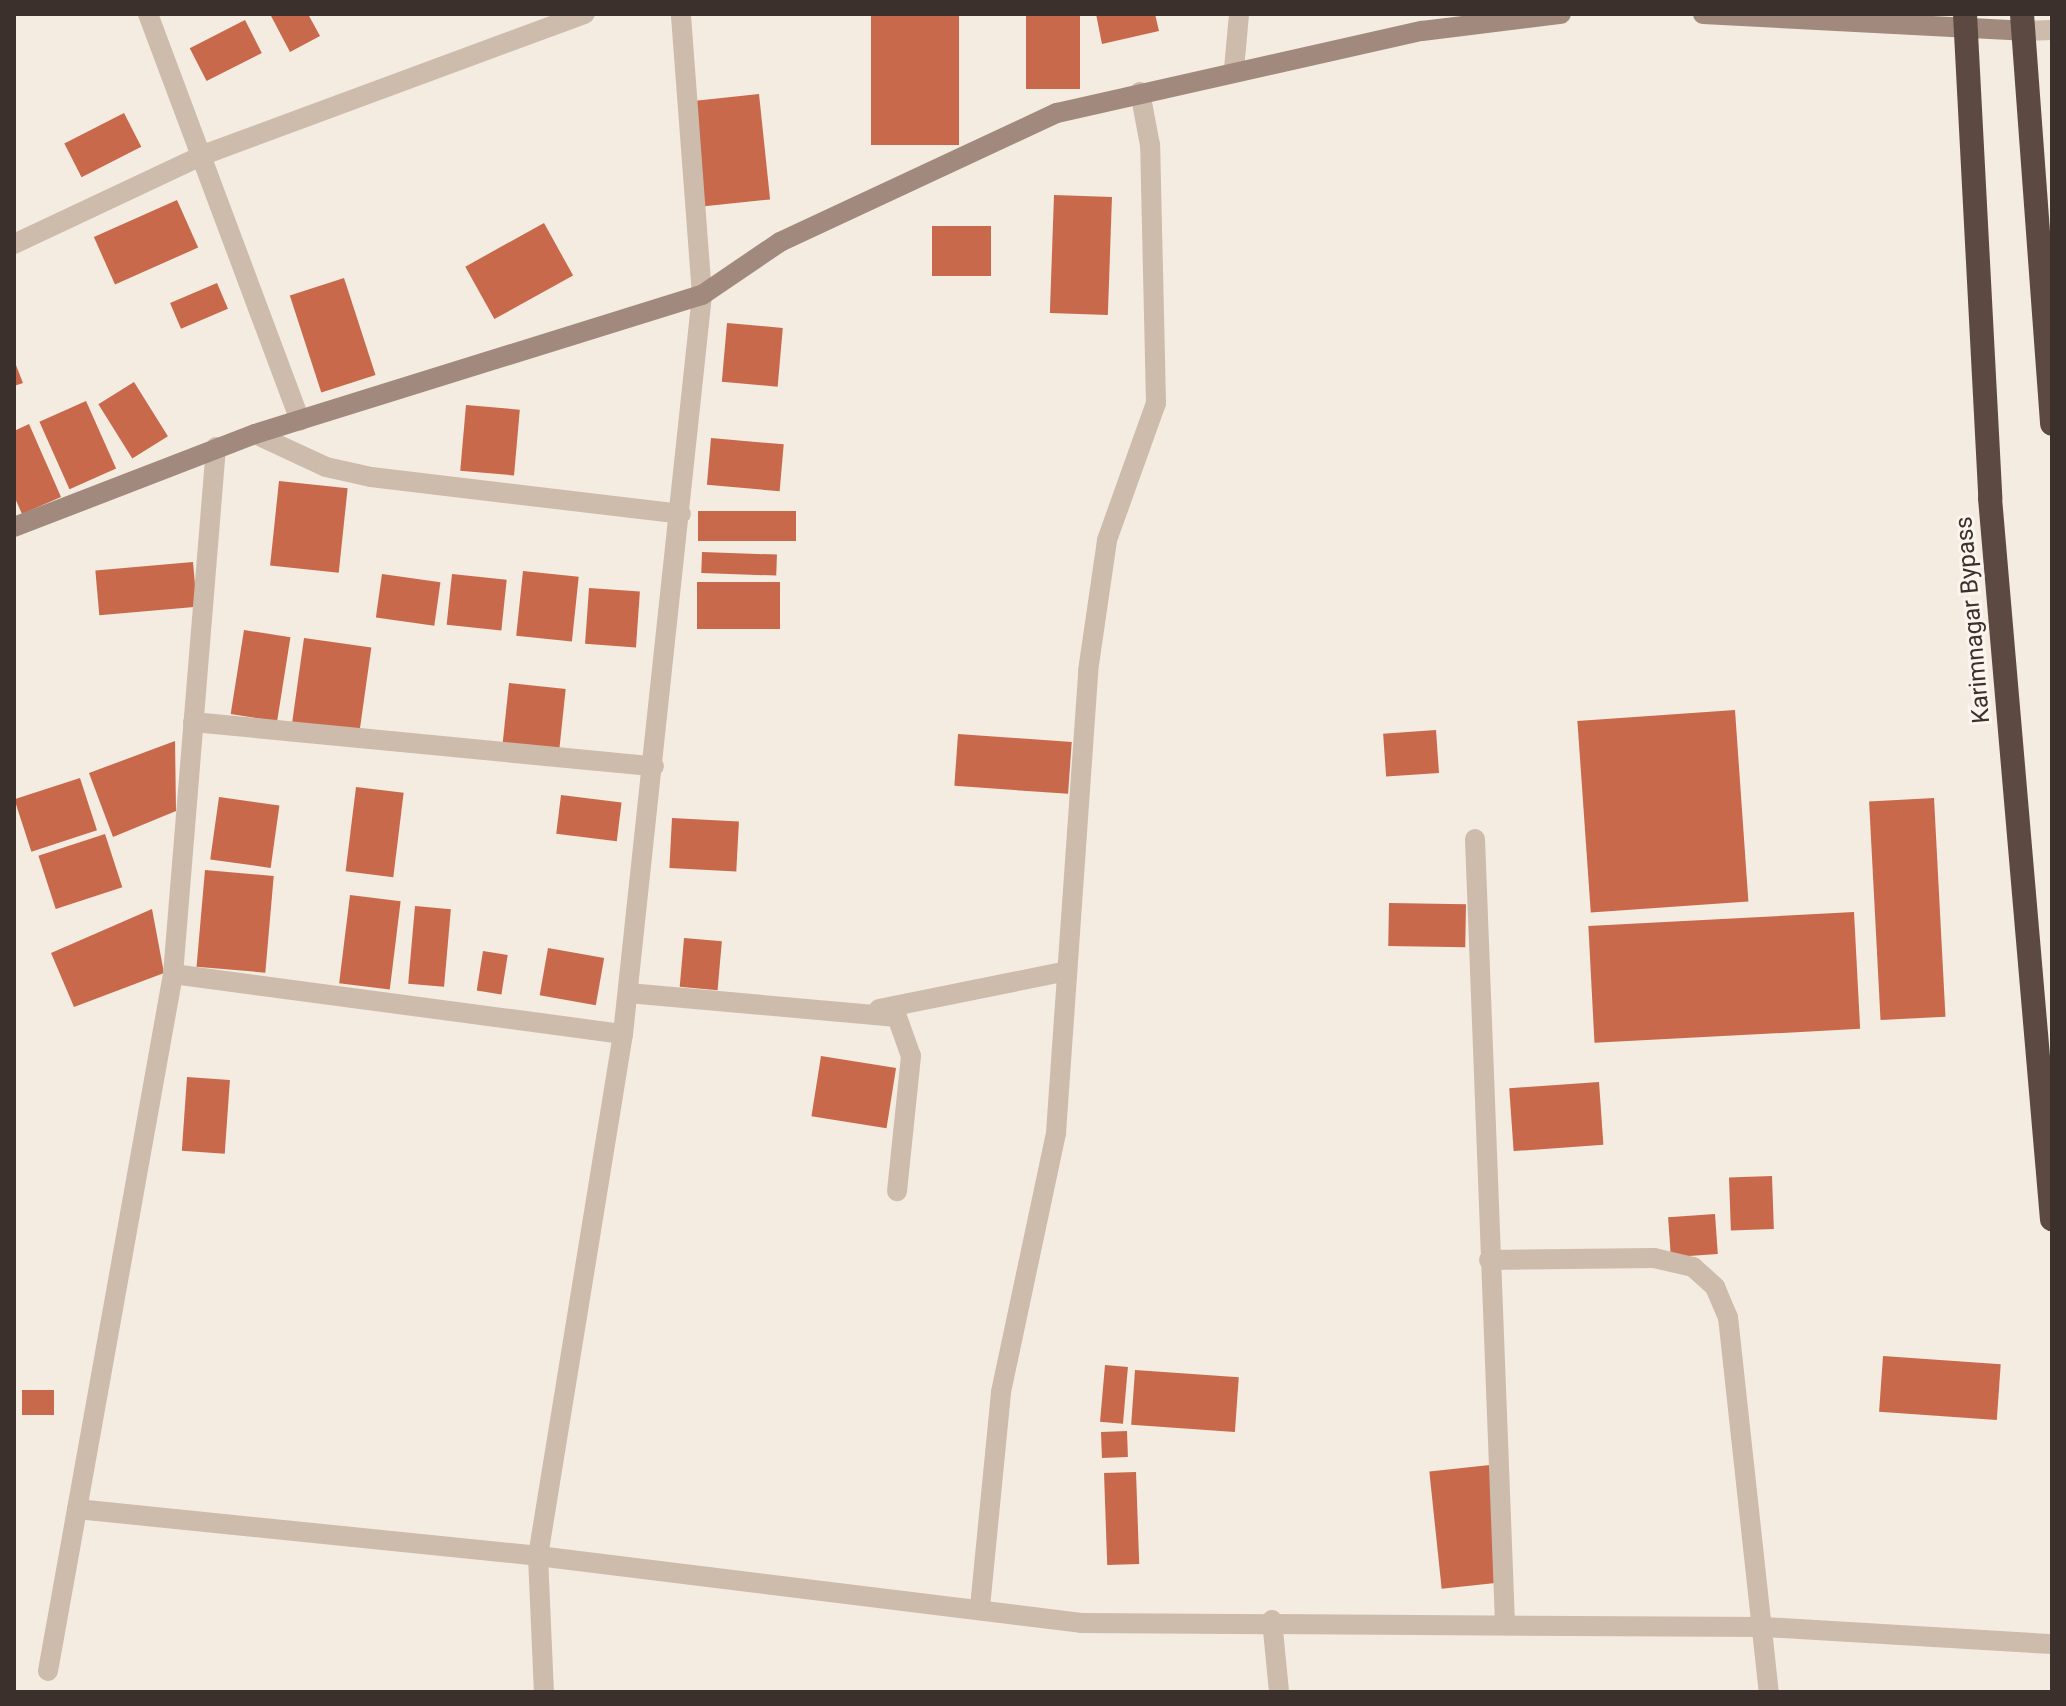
<!DOCTYPE html>
<html>
<head>
<meta charset="utf-8">
<style>
  body { margin:0 }
  #map { position:relative; width:2066px; height:1706px; overflow:hidden; background:#f4ebe1; font-family:Roboto,sans-serif }
  div>[style] { position:absolute }
  .building>* { inset:0; background:#c8694b; transform-origin:0 0 }
  .street>* { height:20px; margin:-10px; padding:0 10px; transform-origin:10px; border-radius:10px; background:#cdbbac }
  .secondary>* { height:20px; margin:-10px; padding:0 10px; transform-origin:10px; border-radius:10px; background:#a18a7d }
  .highway>* { height:24px; margin:-12px; padding:0 12px; transform-origin:12px; border-radius:12px; background:#5c4a42 }
  span { translate:-50% -50%; white-space:nowrap; text-align:center; line-height:1.15; -webkit-text-stroke:6px #fbf5ee; paint-order:stroke }
  .street-label { font-size:24px; color:#3b302b }
  .frame { position:absolute; inset:0; border:16px solid #3b302b; pointer-events:none }
</style>
</head>
<body>
<div id="map">
  <div class="building">
    <i style="clip-path:polygon(270px 14px,308px 14px,320px 36px,290px 52px)"></i>
    <i style="left:871px;top:14px;width:88px;height:131px"></i>
    <i style="left:1026px;top:14px;width:54px;height:75px"></i>
    <i style="clip-path:polygon(1096px 14px,1155px 14px,1159px 31px,1102px 44px)"></i>
    <i style="left:245px;top:20px;width:37px;height:62px;rotate:63deg"></i>
    <i style="left:759px;top:94px;width:106px;height:66px;rotate:84deg"></i>
    <i style="left:124px;top:113px;width:38px;height:67px;rotate:63deg"></i>
    <i style="left:1054px;top:195px;width:58px;height:118px;rotate:2deg"></i>
    <i style="left:177px;top:200px;width:52px;height:91px;rotate:66deg"></i>
    <i style="left:544px;top:223px;width:60px;height:90px;rotate:61deg"></i>
    <i style="left:932px;top:226px;width:59px;height:50px"></i>
    <i style="left:344px;top:278px;width:102px;height:57px;rotate:72deg"></i>
    <i style="left:217px;top:283px;width:28px;height:51px;rotate:67deg"></i>
    <i style="left:727px;top:323px;width:56px;height:59px;rotate:5deg"></i>
    <i style="clip-path:polygon(14px 360px,23px 383px,14px 386px)"></i>
    <i style="left:134px;top:382px;width:64px;height:42px;rotate:58deg"></i>
    <i style="left:86px;top:401px;width:74px;height:51px;rotate:66deg"></i>
    <i style="left:466px;top:405px;width:54px;height:66px;rotate:5deg"></i>
    <i style="clip-path:polygon(29px 424px,61px 497px,22px 514px,14px 496px,14px 431px)"></i>
    <i style="left:711px;top:438px;width:73px;height:47px;rotate:5deg"></i>
    <i style="left:279px;top:481px;width:69px;height:85px;rotate:6deg"></i>
    <i style="left:698px;top:511px;width:98px;height:30px"></i>
    <i style="left:702px;top:552px;width:75px;height:21px;rotate:2deg"></i>
    <i style="left:193px;top:562px;width:45px;height:98px;rotate:85deg"></i>
    <i style="left:523px;top:571px;width:56px;height:65px;rotate:6deg"></i>
    <i style="left:382px;top:574px;width:59px;height:44px;rotate:8deg"></i>
    <i style="left:452px;top:574px;width:55px;height:51px;rotate:6deg"></i>
    <i style="left:780px;top:582px;width:47px;height:83px;rotate:90deg"></i>
    <i style="left:589px;top:588px;width:51px;height:56px;rotate:4deg"></i>
    <i style="left:244px;top:630px;width:47px;height:85px;rotate:9deg"></i>
    <i style="left:304px;top:638px;width:68px;height:88px;rotate:8deg"></i>
    <i style="left:509px;top:683px;width:57px;height:63px;rotate:6deg"></i>
    <i style="left:1735px;top:710px;width:192px;height:158px;rotate:86deg"></i>
    <i style="left:1436px;top:730px;width:43px;height:53px;rotate:86deg"></i>
    <i style="left:958px;top:734px;width:114px;height:52px;rotate:4deg"></i>
    <i style="clip-path:polygon(175px 741px,176px 811px,113px 837px,89px 773px)"></i>
    <i style="left:80px;top:778px;width:55px;height:69px;rotate:72deg"></i>
    <i style="left:356px;top:787px;width:48px;height:85px;rotate:7deg"></i>
    <i style="left:561px;top:795px;width:61px;height:39px;rotate:7deg"></i>
    <i style="left:219px;top:797px;width:61px;height:63px;rotate:8deg"></i>
    <i style="left:1934px;top:798px;width:219px;height:65px;rotate:87deg"></i>
    <i style="left:672px;top:818px;width:67px;height:50px;rotate:3deg"></i>
    <i style="left:105px;top:834px;width:56px;height:70px;rotate:72deg"></i>
    <i style="left:205px;top:870px;width:69px;height:97px;rotate:5deg"></i>
    <i style="left:350px;top:895px;width:51px;height:89px;rotate:7deg"></i>
    <i style="left:1389px;top:903px;width:77px;height:43px;rotate:1deg"></i>
    <i style="left:415px;top:906px;width:36px;height:78px;rotate:5deg"></i>
    <i style="clip-path:polygon(152px 909px,164px 973px,74px 1007px,51px 953px)"></i>
    <i style="left:1854px;top:912px;width:117px;height:266px;rotate:87deg"></i>
    <i style="left:684px;top:938px;width:38px;height:49px;rotate:5deg"></i>
    <i style="left:548px;top:948px;width:57px;height:48px;rotate:10deg"></i>
    <i style="left:483px;top:951px;width:25px;height:40px;rotate:9deg"></i>
    <i style="left:821px;top:1056px;width:76px;height:61px;rotate:9deg"></i>
    <i style="left:187px;top:1077px;width:43px;height:74px;rotate:4deg"></i>
    <i style="left:1599px;top:1082px;width:63px;height:90px;rotate:86deg"></i>
    <i style="left:1772px;top:1176px;width:53px;height:43px;rotate:88deg"></i>
    <i style="left:1715px;top:1214px;width:40px;height:47px;rotate:86deg"></i>
    <i style="left:1883px;top:1356px;width:118px;height:56px;rotate:4deg"></i>
    <i style="left:1105px;top:1365px;width:23px;height:57px;rotate:5deg"></i>
    <i style="left:1135px;top:1370px;width:104px;height:55px;rotate:4deg"></i>
    <i style="left:22px;top:1390px;width:32px;height:25px"></i>
    <i style="left:1127px;top:1431px;width:26px;height:26px;rotate:88deg"></i>
    <i style="left:1490px;top:1465px;width:118px;height:61px;rotate:84deg"></i>
    <i style="left:1136px;top:1472px;width:92px;height:32px;rotate:88deg"></i>
  </div>
  <div class="street">
    <i style="left:148px;top:14px;width:434px;rotate:69.5deg"></i>
    <i style="left:2024px;top:31px;width:28px;rotate:-2deg"></i>
    <i style="left:1234px;top:69px;width:55px;rotate:-84.8deg"></i>
    <i style="left:14px;top:244px;width:209px;rotate:-25.2deg"></i>
    <i style="left:203px;top:155px;width:407px;rotate:-20.3deg"></i>
    <i style="left:255px;top:434px;width:78px;rotate:24.9deg"></i>
    <i style="left:326px;top:467px;width:46px;rotate:12.5deg"></i>
    <i style="left:371px;top:477px;width:312px;rotate:6.8deg"></i>
    <i style="left:216px;top:447px;width:529px;rotate:94.66deg"></i>
    <i style="left:173px;top:974px;width:454px;rotate:7.6deg"></i>
    <i style="left:623px;top:1034px;width:529px;rotate:99.25deg"></i>
    <i style="left:538px;top:1556px;width:547px;rotate:7.03deg"></i>
    <i style="left:1081px;top:1623px;width:683px;rotate:0.34deg"></i>
    <i style="left:1764px;top:1627px;width:289px;rotate:3.4deg"></i>
    <i style="left:193px;top:722px;width:463px;rotate:5.5deg"></i>
    <i style="left:1475px;top:839px;width:785px;rotate:87.81deg"></i>
    <i style="left:628px;top:993px;width:270px;rotate:5.1deg"></i>
    <i style="left:897px;top:1017px;width:41px;rotate:70.3deg"></i>
    <i style="left:911px;top:1056px;width:136px;rotate:95.9deg"></i>
    <i style="left:879px;top:1009px;width:192px;rotate:-11.4deg"></i>
    <i style="left:623px;top:1034px;width:743px;rotate:-83.9deg"></i>
    <i style="left:702px;top:295px;width:282px;rotate:-94.3deg"></i>
    <i style="left:1489px;top:1260px;width:165px;rotate:-0.7deg"></i>
    <i style="left:1654px;top:1258px;width:40px;rotate:13deg"></i>
    <i style="left:1693px;top:1267px;width:30px;rotate:42deg"></i>
    <i style="left:1715px;top:1287px;width:33px;rotate:67deg"></i>
    <i style="left:1728px;top:1317px;width:377px;rotate:83.8deg"></i>
    <i style="left:77px;top:1509px;width:463px;rotate:5.8deg"></i>
    <i style="left:538px;top:1556px;width:136px;rotate:87.5deg"></i>
    <i style="left:980px;top:1607px;width:216px;rotate:-84.4deg"></i>
    <i style="left:1001px;top:1392px;width:265px;rotate:-78deg"></i>
    <i style="left:1056px;top:1133px;width:463px;rotate:-86deg"></i>
    <i style="left:1088px;top:671px;width:132px;rotate:-81.7deg"></i>
    <i style="left:1107px;top:540px;width:145px;rotate:-70.3deg"></i>
    <i style="left:1156px;top:403px;width:258px;rotate:-91.3deg"></i>
    <i style="left:1150px;top:145px;width:54px;rotate:-100.7deg"></i>
    <i style="left:1272px;top:1620px;width:72px;rotate:84.4deg"></i>
    <i style="left:48px;top:1671px;width:708px;rotate:-79.83deg"></i>
  </div>
  <div class="secondary">
    <i style="left:1703px;top:14px;width:321px;rotate:3deg"></i>
    <i style="left:14px;top:527px;width:258px;rotate:-21.1deg"></i>
    <i style="left:255px;top:434px;width:468px;rotate:-17.3deg"></i>
    <i style="left:702px;top:295px;width:94px;rotate:-34.2deg"></i>
    <i style="left:780px;top:242px;width:306px;rotate:-25deg"></i>
    <i style="left:1057px;top:113px;width:374px;rotate:-12.7deg"></i>
    <i style="left:1422px;top:31px;width:140px;rotate:-7deg"></i>
  </div>
  <div class="highway">
    <i style="left:1965px;top:14px;width:485px;rotate:87deg"></i>
    <i style="left:1990px;top:498px;width:724px;rotate:85.09deg"></i>
    <i style="left:2022px;top:14px;width:411px;rotate:85.8deg"></i>
  </div>
  <div class="street-label">
    <span style="left:1973px;top:620px;rotate:-95deg">Karimnagar Bypass</span>
  </div>
  <div class="frame"></div>
</div>
</body>
</html>
